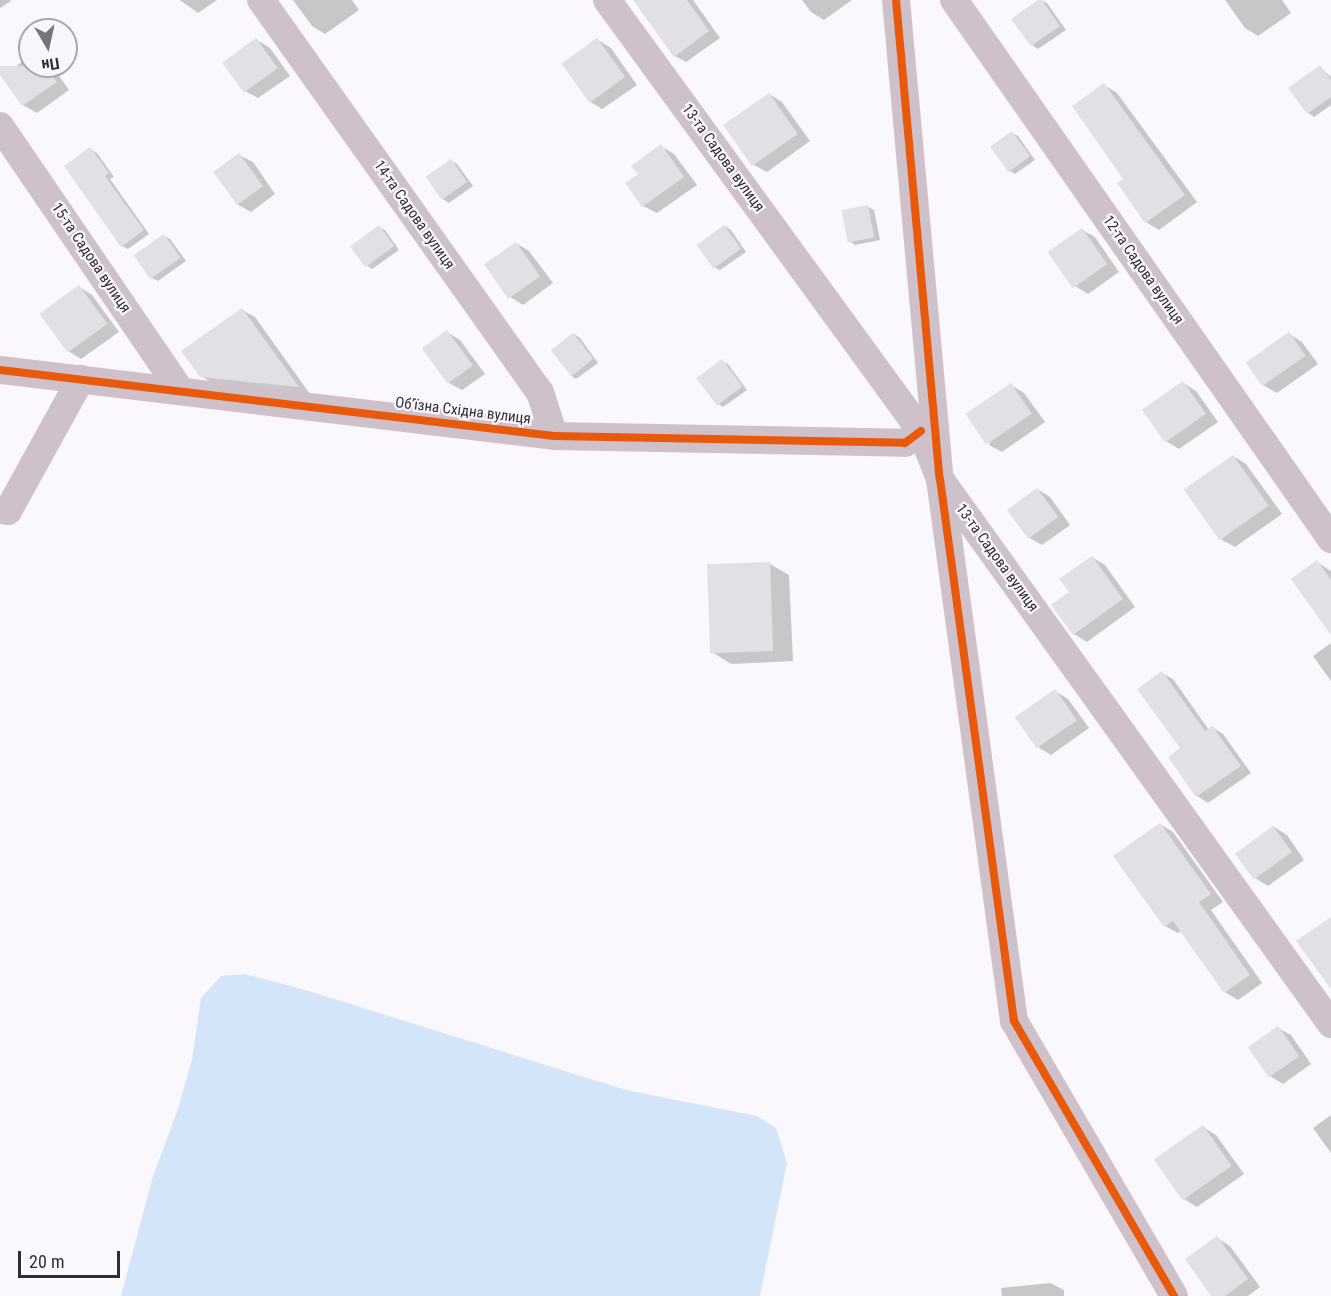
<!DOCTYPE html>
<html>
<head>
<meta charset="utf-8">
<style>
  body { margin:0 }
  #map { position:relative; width:1331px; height:1296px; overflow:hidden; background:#faf8fc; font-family:"Roboto Condensed",sans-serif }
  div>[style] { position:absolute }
  .water>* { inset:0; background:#d4e5fa }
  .shadow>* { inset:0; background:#0003 }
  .building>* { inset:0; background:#e1e0e4; transform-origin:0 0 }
  .street>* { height:28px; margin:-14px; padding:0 14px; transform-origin:14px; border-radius:14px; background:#cfc1ca }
  .cycleway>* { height:8px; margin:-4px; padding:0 4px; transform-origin:4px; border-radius:4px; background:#e8590c }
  span { translate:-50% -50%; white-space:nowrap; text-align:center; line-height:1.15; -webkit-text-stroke:4.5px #faf6fe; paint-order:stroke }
  .street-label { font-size:15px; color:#312e33 }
  .north { position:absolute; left:18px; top:18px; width:60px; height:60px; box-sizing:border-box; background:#faf6fe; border:2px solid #aaa6ad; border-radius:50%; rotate:171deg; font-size:16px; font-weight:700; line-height:24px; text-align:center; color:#312e33 }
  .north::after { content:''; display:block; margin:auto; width:21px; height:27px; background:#777579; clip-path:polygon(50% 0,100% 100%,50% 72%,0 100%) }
  .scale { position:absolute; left:18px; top:1251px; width:102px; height:27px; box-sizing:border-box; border:3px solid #312e33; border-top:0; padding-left:8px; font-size:18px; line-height:21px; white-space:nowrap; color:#312e33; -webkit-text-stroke:4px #faf6fe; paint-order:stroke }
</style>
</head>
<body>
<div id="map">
  <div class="water">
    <i style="clip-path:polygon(244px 974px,299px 988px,626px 1090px,757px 1116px,776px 1128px,787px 1163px,760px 1296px,121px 1296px,153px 1176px,177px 1112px,192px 1060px,201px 998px,221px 976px)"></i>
  </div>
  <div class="shadow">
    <i style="clip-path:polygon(0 0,10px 0,11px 1px,0 8px)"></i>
    <i style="clip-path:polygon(180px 0,217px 0,198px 13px)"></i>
    <i style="clip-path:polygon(293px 0,352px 0,359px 10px,325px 34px,312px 26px)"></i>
    <i style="clip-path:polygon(635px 0,693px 0,720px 38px,686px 62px,675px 56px)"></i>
    <i style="clip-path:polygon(802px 0,852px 0,824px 20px,811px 12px)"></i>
    <i style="clip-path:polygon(1041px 0,1047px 3px,1066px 30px,1038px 49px,1032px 45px)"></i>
    <i style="clip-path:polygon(1225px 0,1282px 0,1291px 13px,1258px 36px,1245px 28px)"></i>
    <i style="clip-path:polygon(257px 40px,270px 48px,290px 76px,258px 98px,245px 91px)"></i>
    <i style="clip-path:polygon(598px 40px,611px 48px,637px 85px,602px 109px,589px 101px)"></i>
    <i style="clip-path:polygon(30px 56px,30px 66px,52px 66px,69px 90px,37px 113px,23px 105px,3px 76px)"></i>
    <i style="clip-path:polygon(1320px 67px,1331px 77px,1331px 105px,1314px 117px,1308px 113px)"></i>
    <i style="clip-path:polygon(1104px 85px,1117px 93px,1197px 202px,1159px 230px,1146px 222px,1125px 179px)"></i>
    <i style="clip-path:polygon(769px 94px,782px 102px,810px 141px,767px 172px,754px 165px)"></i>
    <i style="clip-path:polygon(1012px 133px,1018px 136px,1035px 160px,1015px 174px,1009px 170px)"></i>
    <i style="clip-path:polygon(661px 146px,674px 154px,697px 185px,657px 213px,643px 206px,640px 175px)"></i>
    <i style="clip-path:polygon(90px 149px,97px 153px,114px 177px,110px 179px,149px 234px,128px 249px,122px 246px)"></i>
    <i style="clip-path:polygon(239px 155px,253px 162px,275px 194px,251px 212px,237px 204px,215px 172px)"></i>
    <i style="clip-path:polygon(451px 161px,457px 164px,473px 186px,449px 203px,443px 199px)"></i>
    <i style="clip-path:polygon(868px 207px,874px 210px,880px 240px,855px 245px,849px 241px)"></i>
    <i style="clip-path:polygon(725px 226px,731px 230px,746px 252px,720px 270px,714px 267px)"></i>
    <i style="clip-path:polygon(379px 227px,385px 230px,399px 250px,372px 269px,366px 265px)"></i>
    <i style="clip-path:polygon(1082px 230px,1095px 237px,1119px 272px,1088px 294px,1075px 286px)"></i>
    <i style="clip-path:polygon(164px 236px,170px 239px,186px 261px,158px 281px,152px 278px)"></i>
    <i style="clip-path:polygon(516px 243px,529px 251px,553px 283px,523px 305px,510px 297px)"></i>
    <i style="clip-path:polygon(79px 287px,92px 295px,119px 332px,81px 359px,68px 351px,41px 314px)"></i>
    <i style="clip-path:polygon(242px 310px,255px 317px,310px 394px,214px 384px,201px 376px)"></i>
    <i style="clip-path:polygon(447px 332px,460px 340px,485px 374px,462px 390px,449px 383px)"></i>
    <i style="clip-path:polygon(574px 334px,580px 338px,598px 363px,576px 379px,570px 375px)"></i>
    <i style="clip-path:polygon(1289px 334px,1302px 342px,1318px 364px,1277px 393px,1263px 385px,1248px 364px)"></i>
    <i style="clip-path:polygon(722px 361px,728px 364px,747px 390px,723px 407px,717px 403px)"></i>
    <i style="clip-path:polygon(1183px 383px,1196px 391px,1218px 422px,1179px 449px,1166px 441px,1144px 410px)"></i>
    <i style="clip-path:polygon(1011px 385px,1024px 393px,1045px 422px,1002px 452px,989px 445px)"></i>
    <i style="clip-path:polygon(1233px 456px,1246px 464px,1282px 514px,1235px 547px,1222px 540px,1196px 483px)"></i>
    <i style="clip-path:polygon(1037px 489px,1050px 497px,1070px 525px,1042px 545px,1028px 537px,1009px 510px)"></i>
    <i style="clip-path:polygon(1092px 557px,1105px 565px,1135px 607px,1087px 642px,1074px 634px,1071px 593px)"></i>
    <i style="clip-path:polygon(1317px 562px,1331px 571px,1331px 622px)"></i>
    <i style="clip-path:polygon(770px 564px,789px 575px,793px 661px,731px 664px,712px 652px)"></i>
    <i style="clip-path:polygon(1331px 643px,1331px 681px,1313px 656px)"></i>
    <i style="clip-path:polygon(1162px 673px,1173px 679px,1209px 730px,1212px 727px,1223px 734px,1251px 773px,1208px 803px,1197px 796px,1170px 758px,1182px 749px)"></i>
    <i style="clip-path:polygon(1055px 691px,1068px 699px,1089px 728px,1051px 755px,1038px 747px)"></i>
    <i style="clip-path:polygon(1160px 824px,1173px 832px,1223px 902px,1211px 910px,1262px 983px,1238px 1000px,1225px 992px,1182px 931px,1178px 933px,1165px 926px)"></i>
    <i style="clip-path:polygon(1274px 827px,1287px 835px,1304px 860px,1268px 886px,1255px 878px)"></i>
    <i style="clip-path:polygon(1278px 1028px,1291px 1035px,1311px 1064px,1283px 1084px,1270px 1076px)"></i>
    <i style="clip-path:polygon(1331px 1115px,1331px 1153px,1313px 1128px)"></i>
    <i style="clip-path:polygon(1203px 1127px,1216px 1135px,1244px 1174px,1197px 1207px,1184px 1199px)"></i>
    <i style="clip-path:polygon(1217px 1238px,1230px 1246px,1260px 1287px,1248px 1296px,1213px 1296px)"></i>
    <i style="clip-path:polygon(1050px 1283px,1064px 1290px,1064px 1296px,1002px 1296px,1001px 1288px)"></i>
  </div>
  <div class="building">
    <i style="clip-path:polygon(633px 0,687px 0,709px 31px,674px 57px)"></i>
    <i style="clip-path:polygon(1038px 0,1042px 0,1060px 26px,1031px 46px,1011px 19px)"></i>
    <i style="left:256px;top:38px;width:37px;height:42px;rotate:54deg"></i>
    <i style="left:597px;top:38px;width:48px;height:44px;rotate:54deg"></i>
    <i style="clip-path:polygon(1320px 65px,1331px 80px,1331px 97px,1307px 114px,1288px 88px)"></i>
    <i style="clip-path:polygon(0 66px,46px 66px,57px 82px,22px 106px,0 75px)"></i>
    <i style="clip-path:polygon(1104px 83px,1185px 195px,1145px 223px,1117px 183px,1123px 179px,1072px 106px)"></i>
    <i style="left:769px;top:93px;width:50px;height:56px;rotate:55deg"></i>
    <i style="left:1012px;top:131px;width:31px;height:27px;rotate:54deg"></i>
    <i style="clip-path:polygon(661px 144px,684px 177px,642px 207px,625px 183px,638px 174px,631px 166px)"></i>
    <i style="clip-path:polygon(90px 147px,109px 173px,105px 176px,144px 230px,121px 247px,64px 166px)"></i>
    <i style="left:239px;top:153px;width:41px;height:32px;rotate:54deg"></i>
    <i style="left:451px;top:159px;width:28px;height:31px;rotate:55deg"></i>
    <i style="left:868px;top:205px;width:33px;height:27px;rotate:79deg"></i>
    <i style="left:379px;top:225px;width:26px;height:36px;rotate:54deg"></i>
    <i style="left:724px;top:225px;width:29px;height:34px;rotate:54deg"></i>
    <i style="left:1082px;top:228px;width:44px;height:42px;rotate:55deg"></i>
    <i style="left:164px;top:234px;width:29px;height:37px;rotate:55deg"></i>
    <i style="left:516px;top:242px;width:42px;height:39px;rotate:55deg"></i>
    <i style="left:79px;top:285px;width:48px;height:49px;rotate:54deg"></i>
    <i style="clip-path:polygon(242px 308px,299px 387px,200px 377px,181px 351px)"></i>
    <i style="left:447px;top:330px;width:44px;height:31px;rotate:54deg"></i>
    <i style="left:1289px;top:332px;width:29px;height:53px;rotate:55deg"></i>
    <i style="left:573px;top:333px;width:33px;height:28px;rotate:52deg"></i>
    <i style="left:722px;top:359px;width:34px;height:32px;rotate:53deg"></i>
    <i style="left:1183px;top:381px;width:40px;height:50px;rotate:55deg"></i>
    <i style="left:1011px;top:383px;width:37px;height:55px;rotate:56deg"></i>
    <i style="left:1233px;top:455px;width:62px;height:60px;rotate:55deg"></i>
    <i style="left:1037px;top:488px;width:36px;height:37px;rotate:54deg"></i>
    <i style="clip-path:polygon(1092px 556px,1123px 599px,1073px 635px,1051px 605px,1069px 592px,1059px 579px)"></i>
    <i style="clip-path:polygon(1317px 560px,1331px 580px,1331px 635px,1291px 579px)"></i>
    <i style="left:770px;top:562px;width:89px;height:63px;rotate:88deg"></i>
    <i style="clip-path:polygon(1162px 671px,1205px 731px,1212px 726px,1241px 766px,1196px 797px,1168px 757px,1180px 748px,1137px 689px)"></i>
    <i style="left:1055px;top:689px;width:38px;height:49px;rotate:55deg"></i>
    <i style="clip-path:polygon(1160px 823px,1211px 894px,1199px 902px,1250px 975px,1224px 993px,1173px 921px,1164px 927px,1113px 856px)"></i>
    <i style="left:1273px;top:826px;width:32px;height:47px;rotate:54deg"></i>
    <i style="clip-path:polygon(1331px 917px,1331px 989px,1296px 941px)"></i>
    <i style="left:1278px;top:1026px;width:37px;height:37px;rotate:55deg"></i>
    <i style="left:1203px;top:1125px;width:50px;height:60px;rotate:55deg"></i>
    <i style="clip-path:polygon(1217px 1236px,1248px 1279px,1225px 1296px,1211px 1296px,1185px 1259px)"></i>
  </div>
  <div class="street">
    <i style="left:261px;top:0;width:481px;rotate:54.6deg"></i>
    <i style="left:540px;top:392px;width:46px;rotate:72.3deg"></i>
    <i style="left:607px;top:0;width:533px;rotate:53.93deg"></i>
    <i style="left:921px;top:431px;width:52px;rotate:68.4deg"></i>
    <i style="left:940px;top:479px;width:671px;rotate:54.34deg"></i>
    <i style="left:896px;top:0;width:481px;rotate:84.8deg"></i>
    <i style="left:940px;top:479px;width:547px;rotate:82.23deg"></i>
    <i style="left:1014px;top:1021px;width:318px;rotate:59.8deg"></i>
    <i style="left:954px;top:0;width:658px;rotate:55.03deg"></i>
    <i style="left:0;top:126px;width:321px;rotate:55.7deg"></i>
    <i style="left:0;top:370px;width:558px;rotate:6.79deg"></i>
    <i style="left:554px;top:436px;width:351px;rotate:1.1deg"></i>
    <i style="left:905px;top:443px;width:20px;rotate:-37deg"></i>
    <i style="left:0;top:510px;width:8px;rotate:7deg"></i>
    <i style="left:8px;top:511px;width:151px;rotate:-61.1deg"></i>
  </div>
  <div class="cycleway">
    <i style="left:896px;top:0;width:481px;rotate:84.8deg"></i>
    <i style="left:940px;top:479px;width:547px;rotate:82.23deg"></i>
    <i style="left:1014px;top:1021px;width:318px;rotate:59.8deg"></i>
    <i style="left:0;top:370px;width:558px;rotate:6.79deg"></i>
    <i style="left:554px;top:436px;width:351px;rotate:1.1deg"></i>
    <i style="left:905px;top:443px;width:20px;rotate:-37deg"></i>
  </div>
  <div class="street-label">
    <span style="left:723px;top:158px;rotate:54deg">13-та Садова вулиця</span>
    <span style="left:414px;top:215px;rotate:55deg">14-та Садова вулиця</span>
    <span style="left:91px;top:258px;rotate:56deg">15-та Садова вулиця</span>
    <span style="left:1143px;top:270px;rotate:55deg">12-та Садова вулиця</span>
    <span style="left:463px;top:411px;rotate:7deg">Обʼїзна Східна вулиця</span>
    <span style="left:997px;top:558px;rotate:54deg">13-та Садова вулиця</span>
  </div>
  <div class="north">Пн</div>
  <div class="scale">20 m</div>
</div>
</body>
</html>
